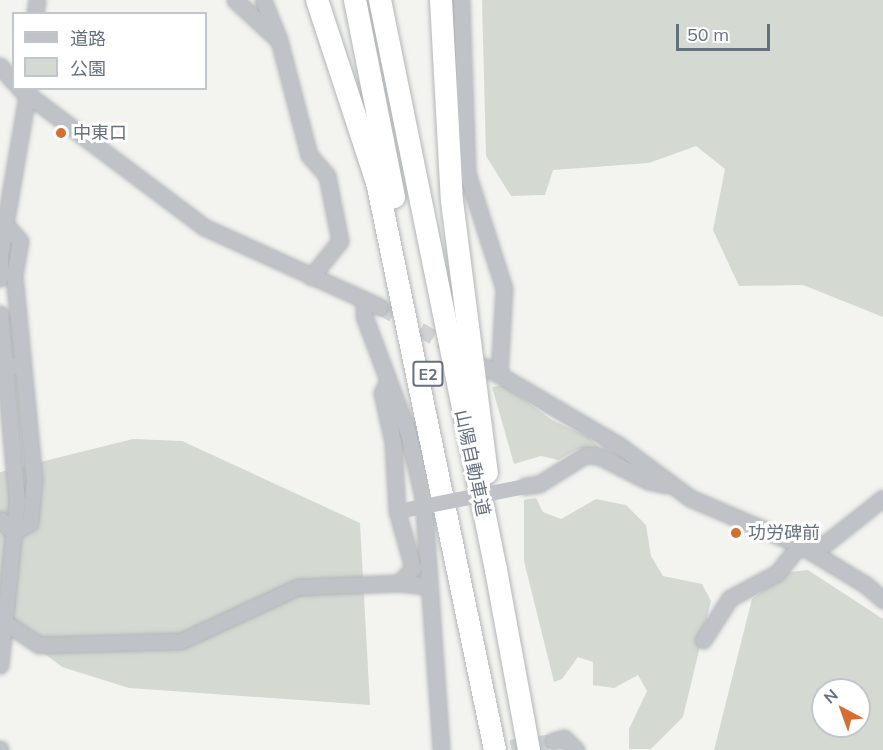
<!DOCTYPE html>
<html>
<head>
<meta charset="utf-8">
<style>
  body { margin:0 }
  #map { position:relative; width:883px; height:750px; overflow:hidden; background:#f3f4f0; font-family:Mulish,"Noto Sans JP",sans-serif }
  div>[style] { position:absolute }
  .green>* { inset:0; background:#d4dad2 }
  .minor-tunnel>* { height:15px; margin-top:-7.5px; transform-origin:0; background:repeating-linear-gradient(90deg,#d0d3d4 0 15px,transparent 0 23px) }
  .roads { filter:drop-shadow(0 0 2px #b2b5b8) drop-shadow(0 0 2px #b2b5b8) }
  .minor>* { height:15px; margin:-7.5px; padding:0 7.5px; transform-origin:7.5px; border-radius:7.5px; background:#bfc2c6 }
  .highway>* { height:22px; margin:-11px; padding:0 11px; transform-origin:11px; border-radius:11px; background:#fff }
  .minor-bridge>* { height:15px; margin:-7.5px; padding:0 7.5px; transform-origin:7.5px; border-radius:7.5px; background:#bfc2c6 }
  .dots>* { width:16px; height:16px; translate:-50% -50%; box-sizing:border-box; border:3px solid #fff; border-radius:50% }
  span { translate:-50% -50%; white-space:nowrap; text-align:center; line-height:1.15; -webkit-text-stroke:6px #fff; paint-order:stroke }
  .shield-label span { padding:2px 4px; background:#fff; border:2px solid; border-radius:4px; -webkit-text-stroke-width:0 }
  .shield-label { font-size:16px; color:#65707f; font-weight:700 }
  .poi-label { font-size:18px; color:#65707f }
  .left { translate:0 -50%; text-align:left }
  .street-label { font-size:18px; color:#65707f }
  .legend { position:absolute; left:12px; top:12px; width:195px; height:78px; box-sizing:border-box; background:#fff; border:2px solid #c1c6cc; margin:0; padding:8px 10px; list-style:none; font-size:18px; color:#65707f }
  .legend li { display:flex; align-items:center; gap:12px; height:30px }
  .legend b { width:30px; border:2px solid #c1c6cc }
  .north { position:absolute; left:811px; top:678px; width:60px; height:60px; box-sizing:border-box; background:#fff; border:2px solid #c1c6cc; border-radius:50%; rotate:319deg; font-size:16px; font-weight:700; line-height:24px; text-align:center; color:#65707f }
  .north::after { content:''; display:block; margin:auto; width:21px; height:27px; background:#d56f2f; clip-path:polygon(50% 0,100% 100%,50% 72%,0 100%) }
  .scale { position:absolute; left:676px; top:24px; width:94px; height:27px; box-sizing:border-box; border:3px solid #65707f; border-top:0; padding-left:8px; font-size:18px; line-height:21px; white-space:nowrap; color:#65707f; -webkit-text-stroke:4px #fff; paint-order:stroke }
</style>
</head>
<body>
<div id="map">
  <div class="green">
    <i style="clip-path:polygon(482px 0,883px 0,883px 317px,803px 285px,739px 286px,713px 230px,725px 169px,696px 146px,649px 163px,553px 170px,545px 195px,511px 196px,486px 156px)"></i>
    <i style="clip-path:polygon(503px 385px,552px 420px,588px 437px,600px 448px,580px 448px,558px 460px,541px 456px,514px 464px,492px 387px)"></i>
    <i style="clip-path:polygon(133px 439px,182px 441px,360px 523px,370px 705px,129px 688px,62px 667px,0 620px,0 472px)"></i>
    <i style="clip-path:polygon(536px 498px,543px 512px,561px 519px,596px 499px,626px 505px,646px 525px,651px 556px,663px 576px,702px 584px,711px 601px,683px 717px,651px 749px,629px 749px,629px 729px,647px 691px,638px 675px,614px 688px,593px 685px,593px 662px,578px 657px,562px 679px,554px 682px,524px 561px,524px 500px)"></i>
    <i style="clip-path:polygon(evenodd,808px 570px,883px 619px,883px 750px,714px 750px,752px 599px,789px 572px,808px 570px,823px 690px,859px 690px,859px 726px,823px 726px,823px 690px)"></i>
  </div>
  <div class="minor-tunnel">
    <i style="left:380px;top:307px;width:86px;rotate:29.2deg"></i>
    <i style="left:488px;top:750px;width:66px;rotate:-7.9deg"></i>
  </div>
  <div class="roads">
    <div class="minor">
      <i style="left:235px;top:0;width:56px;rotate:42.8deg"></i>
      <i style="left:263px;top:0;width:43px;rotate:68.2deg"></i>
      <i style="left:279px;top:40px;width:119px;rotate:75.4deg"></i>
      <i style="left:309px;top:155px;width:28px;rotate:49deg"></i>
      <i style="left:327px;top:176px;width:66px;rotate:78.7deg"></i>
      <i style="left:340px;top:241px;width:46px;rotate:128.9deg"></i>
      <i style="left:461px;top:0;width:173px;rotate:88deg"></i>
      <i style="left:467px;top:173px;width:121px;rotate:72.2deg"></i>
      <i style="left:504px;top:288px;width:86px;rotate:93.3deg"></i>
      <i style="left:35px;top:14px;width:14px;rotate:-82deg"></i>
      <i style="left:0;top:66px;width:21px;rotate:49deg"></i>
      <i style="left:19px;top:88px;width:231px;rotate:36.9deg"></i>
      <i style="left:204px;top:227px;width:193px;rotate:24.4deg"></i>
      <i style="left:0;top:229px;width:7px;rotate:-34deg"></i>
      <i style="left:6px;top:225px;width:21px;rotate:49deg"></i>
      <i style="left:20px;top:241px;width:35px;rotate:100deg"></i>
      <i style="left:14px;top:275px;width:205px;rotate:84.4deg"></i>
      <i style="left:34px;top:479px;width:44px;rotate:95.2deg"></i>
      <i style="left:30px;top:523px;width:19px;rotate:152deg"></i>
      <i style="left:13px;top:532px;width:18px;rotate:-135deg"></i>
      <i style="left:0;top:278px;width:24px;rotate:-90deg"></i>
      <i style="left:0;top:254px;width:165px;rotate:-80.3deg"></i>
      <i style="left:364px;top:300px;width:16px;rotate:90deg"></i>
      <i style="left:364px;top:316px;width:125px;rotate:69.4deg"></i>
      <i style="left:408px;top:433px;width:66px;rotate:76.8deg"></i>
      <i style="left:423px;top:497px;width:254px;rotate:85.9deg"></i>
      <i style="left:0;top:314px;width:187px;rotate:84.8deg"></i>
      <i style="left:17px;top:500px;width:166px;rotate:95.9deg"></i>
      <i style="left:486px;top:367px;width:156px;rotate:30.5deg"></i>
      <i style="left:620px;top:446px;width:87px;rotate:36.6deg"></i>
      <i style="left:690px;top:498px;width:120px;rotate:23.1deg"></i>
      <i style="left:800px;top:545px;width:77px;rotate:31.2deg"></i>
      <i style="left:866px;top:585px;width:23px;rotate:41deg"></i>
      <i style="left:386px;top:385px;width:9px;rotate:117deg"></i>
      <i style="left:382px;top:393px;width:50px;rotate:77.3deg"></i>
      <i style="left:393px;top:442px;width:69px;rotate:86.7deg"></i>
      <i style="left:397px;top:511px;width:59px;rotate:74.3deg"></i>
      <i style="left:413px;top:568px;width:21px;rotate:133deg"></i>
      <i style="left:525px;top:486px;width:14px;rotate:-8deg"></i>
      <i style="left:539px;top:484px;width:54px;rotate:-32.2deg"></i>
      <i style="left:585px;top:455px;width:14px;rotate:4deg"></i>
      <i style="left:599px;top:456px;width:55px;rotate:27deg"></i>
      <i style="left:648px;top:481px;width:19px;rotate:12deg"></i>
      <i style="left:0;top:619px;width:47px;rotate:33.7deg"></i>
      <i style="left:39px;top:645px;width:142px;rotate:-1.6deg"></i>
      <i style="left:181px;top:641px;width:129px;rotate:-24.8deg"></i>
      <i style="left:298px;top:587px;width:101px;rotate:-2.3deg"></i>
      <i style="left:399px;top:583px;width:28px;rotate:6deg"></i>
      <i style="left:703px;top:640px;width:50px;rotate:-57.3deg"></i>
      <i style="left:730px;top:598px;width:53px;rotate:-28deg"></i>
      <i style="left:777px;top:573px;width:36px;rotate:-51deg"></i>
      <i style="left:800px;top:545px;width:25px;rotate:-2deg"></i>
      <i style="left:825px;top:544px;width:74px;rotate:-38.4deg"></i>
      <i style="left:553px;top:741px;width:11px;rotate:-15deg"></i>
      <i style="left:564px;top:738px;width:17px;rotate:45deg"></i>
      <i style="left:0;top:749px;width:1px;rotate:90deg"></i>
    </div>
    <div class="highway">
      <i style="left:317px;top:0;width:192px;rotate:71.8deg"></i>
      <i style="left:377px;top:182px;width:580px;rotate:78.26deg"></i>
      <i style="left:355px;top:0;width:201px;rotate:78.8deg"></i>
      <i style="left:380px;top:0;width:582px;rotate:78.5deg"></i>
      <i style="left:496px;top:570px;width:183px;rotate:79.6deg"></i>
      <i style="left:441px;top:0;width:201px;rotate:86.9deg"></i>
      <i style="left:452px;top:201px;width:274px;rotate:82.7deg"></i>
    </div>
  </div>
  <div class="minor-bridge">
    <i style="left:0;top:364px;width:16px;rotate:7deg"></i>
    <i style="left:403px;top:510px;width:124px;rotate:-11.1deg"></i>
  </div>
  <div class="dots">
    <i style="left:61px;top:133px;background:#d56f2f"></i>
    <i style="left:736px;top:533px;background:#d56f2f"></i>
  </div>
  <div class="shield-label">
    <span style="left:428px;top:374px">E2</span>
  </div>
  <div class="poi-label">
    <span class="left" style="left:73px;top:133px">中東口</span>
    <span class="left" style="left:748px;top:533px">功労碑前</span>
  </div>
  <div class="street-label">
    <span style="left:472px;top:463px;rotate:78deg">山陽自動車道</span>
  </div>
  <ul class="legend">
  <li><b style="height:8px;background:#bfc2c6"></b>道路</li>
  <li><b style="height:16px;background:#d4dad2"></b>公園</li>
  </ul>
  <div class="north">N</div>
  <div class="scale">50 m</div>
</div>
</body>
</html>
